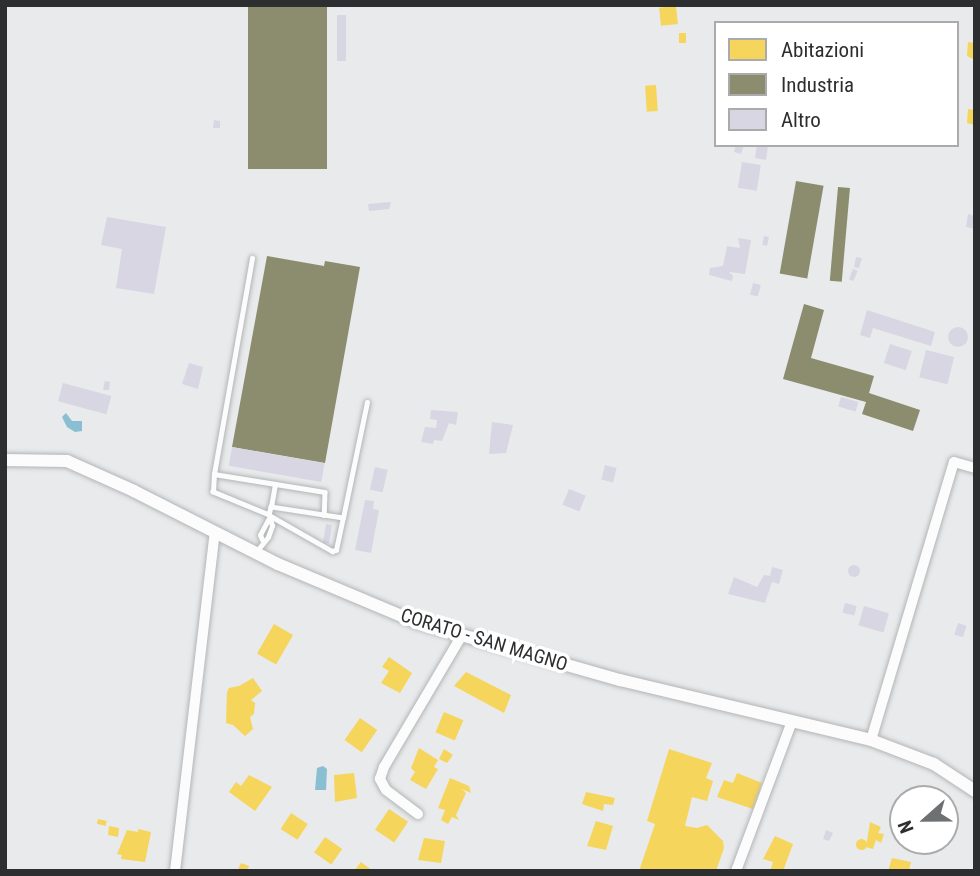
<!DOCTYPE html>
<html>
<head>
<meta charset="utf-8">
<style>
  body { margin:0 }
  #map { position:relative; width:980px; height:876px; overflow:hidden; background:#e8eaec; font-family:"Roboto Condensed",sans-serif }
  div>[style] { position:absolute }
  .water>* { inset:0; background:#8abfd3 }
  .homes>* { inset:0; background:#f6d55c; transform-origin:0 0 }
  .round { border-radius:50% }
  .industry>* { inset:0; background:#8c8c6e; transform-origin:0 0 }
  .building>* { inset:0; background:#d8d6e2; transform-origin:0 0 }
  .roads { filter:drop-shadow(0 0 2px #b3b5b6) drop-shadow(0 0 2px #b3b5b6) }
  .service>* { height:4.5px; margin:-2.25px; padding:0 2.25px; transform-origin:2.25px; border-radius:2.25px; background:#fcfcfc }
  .minor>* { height:10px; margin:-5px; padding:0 5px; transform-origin:5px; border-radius:5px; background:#fcfcfc }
  .secondary>* { height:12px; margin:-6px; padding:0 6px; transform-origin:6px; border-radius:6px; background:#fcfcfc }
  span { translate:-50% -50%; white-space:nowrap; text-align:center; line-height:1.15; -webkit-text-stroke:7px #fff; paint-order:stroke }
  .street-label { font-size:19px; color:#2d2e2f }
  .frame { position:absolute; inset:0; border:7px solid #2d2e2f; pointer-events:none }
  .legend { position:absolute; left:714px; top:21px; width:245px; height:126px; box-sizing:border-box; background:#fff; border:2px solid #ababac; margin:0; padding:9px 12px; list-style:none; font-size:21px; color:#2d2e2f }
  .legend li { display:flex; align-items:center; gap:14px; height:35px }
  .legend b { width:35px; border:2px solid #ababac }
  .north { position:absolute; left:889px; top:785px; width:70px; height:70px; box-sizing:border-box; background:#fff; border:2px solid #ababac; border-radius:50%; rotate:249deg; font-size:19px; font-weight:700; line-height:28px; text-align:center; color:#2d2e2f }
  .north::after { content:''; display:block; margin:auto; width:24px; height:32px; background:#6e7071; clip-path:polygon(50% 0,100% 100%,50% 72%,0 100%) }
</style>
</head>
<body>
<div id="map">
  <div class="water">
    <i style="clip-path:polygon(66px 413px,72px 421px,82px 421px,82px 431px,75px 432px,67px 427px,62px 417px)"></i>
    <i style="clip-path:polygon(323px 766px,327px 769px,326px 790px,315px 790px,317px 768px)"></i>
  </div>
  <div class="homes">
    <i style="left:676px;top:6px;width:18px;height:17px;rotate:84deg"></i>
    <i style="left:679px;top:33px;width:7px;height:10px"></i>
    <i style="clip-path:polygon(968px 42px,975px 43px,975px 60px,967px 56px)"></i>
    <i style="left:656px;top:85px;width:26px;height:11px;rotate:86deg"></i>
    <i style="clip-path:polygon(968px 109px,975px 110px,975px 125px,967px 123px)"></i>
    <i style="left:274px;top:624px;width:22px;height:34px;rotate:30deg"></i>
    <i style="clip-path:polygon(389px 657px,412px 673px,400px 693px,381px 683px,389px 671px,382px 667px)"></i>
    <i style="clip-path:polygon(466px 672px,511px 695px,504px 713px,454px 686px)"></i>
    <i style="clip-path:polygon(253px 678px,262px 691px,251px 700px,255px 703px,254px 714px,250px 717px,253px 729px,245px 736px,233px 725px,226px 723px,227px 692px,229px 688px,239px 686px)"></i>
    <i style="left:444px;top:712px;width:21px;height:22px;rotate:23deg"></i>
    <i style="left:360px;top:718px;width:21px;height:27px;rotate:35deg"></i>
    <i style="clip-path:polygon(419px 748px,438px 760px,434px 767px,438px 769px,426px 789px,410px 780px,415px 772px,411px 768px)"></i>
    <i style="clip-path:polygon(444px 749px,453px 755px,447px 763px,439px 759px)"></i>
    <i style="clip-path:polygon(669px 749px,712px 763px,706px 778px,713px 781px,707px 801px,692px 797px,685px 826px,697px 828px,707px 825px,723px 841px,724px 848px,716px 871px,639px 871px,655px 824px,647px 821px)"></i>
    <i style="clip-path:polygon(354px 773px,357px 798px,335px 802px,334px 775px)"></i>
    <i style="clip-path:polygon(737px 773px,762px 783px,753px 809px,717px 797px,724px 780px,733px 783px)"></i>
    <i style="clip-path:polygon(249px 775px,272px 787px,255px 811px,229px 792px,236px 782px,241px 786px)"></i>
    <i style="clip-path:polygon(450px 778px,469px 786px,471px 793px,462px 789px,466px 793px,456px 815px,459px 820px,452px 817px,448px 824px,441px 820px,445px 810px,438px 808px)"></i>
    <i style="clip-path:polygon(586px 792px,615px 798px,613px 805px,604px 804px,603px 811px,582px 804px)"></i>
    <i style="left:389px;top:809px;width:23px;height:25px;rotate:34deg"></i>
    <i style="left:291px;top:813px;width:20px;height:19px;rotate:33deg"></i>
    <i style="left:98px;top:819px;width:9px;height:5px;rotate:13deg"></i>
    <i style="clip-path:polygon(596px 821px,613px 826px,606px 850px,587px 846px)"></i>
    <i style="clip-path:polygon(870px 822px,881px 827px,878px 833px,884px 834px,881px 843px,876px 840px,873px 849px,866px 847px)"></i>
    <i style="clip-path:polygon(109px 826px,119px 828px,118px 837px,108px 835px)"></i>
    <i style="clip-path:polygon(138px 829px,151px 832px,145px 862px,121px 859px,122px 855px,117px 854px,127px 830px,138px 832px)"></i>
    <i style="clip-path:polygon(775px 836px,793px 844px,783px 871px,770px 871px,773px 862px,763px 859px)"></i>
    <i style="left:325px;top:837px;width:21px;height:19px;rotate:35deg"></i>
    <i style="clip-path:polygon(424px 838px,445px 841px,441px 863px,418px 860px)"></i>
    <i class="round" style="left:855.5px;top:838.5px;width:11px;height:11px"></i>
    <i style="clip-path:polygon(892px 858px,911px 862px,909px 871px,888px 871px)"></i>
    <i style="clip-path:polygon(361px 862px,373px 871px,354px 871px)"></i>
    <i style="clip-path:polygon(241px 863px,249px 866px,247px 871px,237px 871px)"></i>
  </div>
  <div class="industry">
    <i style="left:248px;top:5px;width:79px;height:164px"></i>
    <i style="left:796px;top:181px;width:28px;height:94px;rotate:10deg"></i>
    <i style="left:838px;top:187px;width:12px;height:94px;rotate:5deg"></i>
    <i style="clip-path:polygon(267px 256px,324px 266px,325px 261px,360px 267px,325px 463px,232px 447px)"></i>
    <i style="clip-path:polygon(804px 304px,824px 310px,811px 358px,874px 376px,869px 393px,920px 410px,913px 431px,862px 414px,866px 402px,783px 379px)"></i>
  </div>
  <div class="building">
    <i style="left:337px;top:15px;width:9px;height:46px"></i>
    <i style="clip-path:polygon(214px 120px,220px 121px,220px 128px,213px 128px)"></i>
    <i style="clip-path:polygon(736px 145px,744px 145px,741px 154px,734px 152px)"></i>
    <i style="clip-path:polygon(757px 145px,768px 145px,766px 160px,755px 158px)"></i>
    <i style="left:742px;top:162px;width:19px;height:26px;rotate:9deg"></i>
    <i style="clip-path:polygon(391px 202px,389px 209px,369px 211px,368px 204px)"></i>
    <i style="clip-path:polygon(968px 214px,975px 216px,975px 229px,966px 227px)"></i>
    <i style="clip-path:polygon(107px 217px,166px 227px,154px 294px,116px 288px,122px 249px,101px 245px)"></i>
    <i style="left:764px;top:236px;width:5px;height:9px;rotate:11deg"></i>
    <i style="clip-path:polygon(738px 238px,751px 240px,745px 274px,729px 272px,733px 276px,732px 281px,709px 275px,710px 268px,723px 266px,727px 246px,740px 248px)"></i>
    <i style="clip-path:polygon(856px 257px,862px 258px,859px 268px,854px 267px)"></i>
    <i style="left:853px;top:269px;width:5px;height:11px;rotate:22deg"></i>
    <i style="left:753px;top:283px;width:8px;height:12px;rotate:14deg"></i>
    <i style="clip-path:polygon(867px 310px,935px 332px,931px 346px,873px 328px,870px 338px,860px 335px)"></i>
    <i class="round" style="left:948px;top:327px;width:20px;height:20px"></i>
    <i style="left:890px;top:344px;width:23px;height:20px;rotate:18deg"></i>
    <i style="left:926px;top:350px;width:29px;height:28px;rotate:14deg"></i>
    <i style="clip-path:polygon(189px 363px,203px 367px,198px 389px,182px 384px)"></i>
    <i style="clip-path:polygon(105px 381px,110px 382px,109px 390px,103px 390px)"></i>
    <i style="left:63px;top:383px;width:50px;height:19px;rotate:15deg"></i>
    <i style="left:841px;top:397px;width:18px;height:10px;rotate:16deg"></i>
    <i style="clip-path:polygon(431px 410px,458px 412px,456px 425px,449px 423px,442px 441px,434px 440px,433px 444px,421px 442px,425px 427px,436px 428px,437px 420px,430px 419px)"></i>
    <i style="clip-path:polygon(492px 422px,513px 425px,506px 453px,489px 454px)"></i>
    <i style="left:232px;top:447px;width:94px;height:19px;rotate:10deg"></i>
    <i style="left:605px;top:465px;width:12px;height:15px;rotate:14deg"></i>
    <i style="left:375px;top:467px;width:13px;height:23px;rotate:13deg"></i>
    <i style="left:569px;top:489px;width:18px;height:17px;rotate:22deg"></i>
    <i style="clip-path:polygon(365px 500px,374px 501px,373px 509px,379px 510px,371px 553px,355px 550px)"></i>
    <i style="left:326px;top:524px;width:6px;height:19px;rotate:9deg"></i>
    <i class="round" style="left:848px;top:565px;width:12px;height:12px"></i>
    <i style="clip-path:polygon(772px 567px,783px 570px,779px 584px,772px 582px,765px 603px,728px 594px,734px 577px,757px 587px,764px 575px,770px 576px)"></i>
    <i style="left:845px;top:603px;width:12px;height:10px;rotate:14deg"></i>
    <i style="left:864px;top:606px;width:26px;height:20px;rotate:16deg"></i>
    <i style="left:958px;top:623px;width:9px;height:12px;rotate:18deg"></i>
    <i style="clip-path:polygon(826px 830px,833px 833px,829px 841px,823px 839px)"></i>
  </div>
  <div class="roads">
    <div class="service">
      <i style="left:214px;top:474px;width:219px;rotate:-80deg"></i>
      <i style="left:271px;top:507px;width:23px;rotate:-80deg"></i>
      <i style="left:343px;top:518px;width:73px;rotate:-171.3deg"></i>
      <i style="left:271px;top:507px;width:8px;rotate:104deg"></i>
      <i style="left:269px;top:515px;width:73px;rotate:29.7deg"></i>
      <i style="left:332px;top:551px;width:4px;rotate:-14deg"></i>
      <i style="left:336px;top:550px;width:33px;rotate:-78deg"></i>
      <i style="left:343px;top:518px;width:118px;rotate:-78.3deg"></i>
      <i style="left:262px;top:540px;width:5px;rotate:-112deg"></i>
      <i style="left:260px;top:535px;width:17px;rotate:-62deg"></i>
      <i style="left:256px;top:552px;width:19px;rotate:-51deg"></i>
      <i style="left:268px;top:537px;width:12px;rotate:-70deg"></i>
      <i style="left:272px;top:526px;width:11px;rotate:-105deg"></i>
      <i style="left:269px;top:515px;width:61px;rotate:-157.7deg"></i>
      <i style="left:213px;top:492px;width:18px;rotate:-87deg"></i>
      <i style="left:214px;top:474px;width:112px;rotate:9.2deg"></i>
      <i style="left:325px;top:492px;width:23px;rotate:92deg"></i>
    </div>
    <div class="minor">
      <i style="left:871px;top:740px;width:290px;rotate:-73.4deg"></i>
      <i style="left:954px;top:462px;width:22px;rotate:16deg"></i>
      <i style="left:418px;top:814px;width:40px;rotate:-143deg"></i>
      <i style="left:386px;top:790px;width:13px;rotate:-119deg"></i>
      <i style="left:380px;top:779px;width:13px;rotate:-72deg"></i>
      <i style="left:384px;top:767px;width:153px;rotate:-59.4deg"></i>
      <i style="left:175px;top:871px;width:341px;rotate:-83.3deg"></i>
      <i style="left:736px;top:871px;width:160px;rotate:-69.5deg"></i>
    </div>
    <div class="secondary">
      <i style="left:5px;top:460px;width:62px;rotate:0.9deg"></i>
      <i style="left:67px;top:461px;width:73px;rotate:24.1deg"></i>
      <i style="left:134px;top:491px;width:161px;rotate:26.9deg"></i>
      <i style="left:278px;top:564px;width:150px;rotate:22.8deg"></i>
      <i style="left:416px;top:622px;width:212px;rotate:15.9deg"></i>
      <i style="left:620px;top:680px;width:258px;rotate:13.4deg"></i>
      <i style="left:871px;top:740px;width:67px;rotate:20.9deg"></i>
      <i style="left:934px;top:764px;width:49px;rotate:33.4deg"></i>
    </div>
  </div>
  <div class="street-label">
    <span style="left:484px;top:640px;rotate:17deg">CORATO - SAN MAGNO</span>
  </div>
  <div class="frame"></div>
  <ul class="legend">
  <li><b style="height:19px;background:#f6d55c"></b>Abitazioni</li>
  <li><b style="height:19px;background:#8c8c6e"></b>Industria</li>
  <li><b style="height:19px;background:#d8d6e2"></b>Altro</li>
  </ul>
  <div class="north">N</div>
</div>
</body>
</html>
